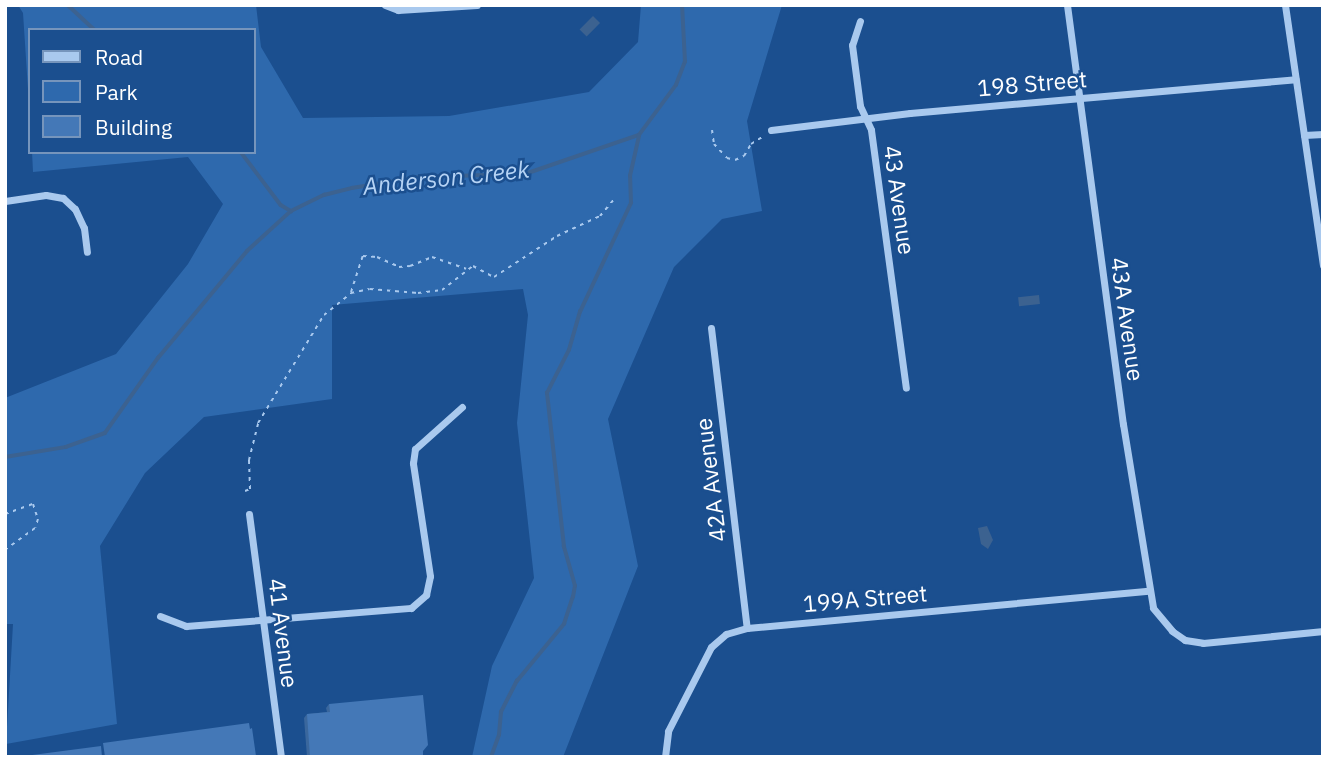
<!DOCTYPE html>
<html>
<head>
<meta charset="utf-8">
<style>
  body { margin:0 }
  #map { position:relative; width:1328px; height:762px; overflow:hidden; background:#1b4f8f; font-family:"IBM Plex Sans",sans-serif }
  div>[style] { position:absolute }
  .green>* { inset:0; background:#2e69ad }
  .water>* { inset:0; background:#3c6290; transform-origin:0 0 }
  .stream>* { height:3.5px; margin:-1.75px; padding:0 1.75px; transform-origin:1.75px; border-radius:1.75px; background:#3c6290 }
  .path>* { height:2px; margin-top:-1px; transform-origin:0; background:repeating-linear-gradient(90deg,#a9c9ee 0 3.5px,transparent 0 8.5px) }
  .street>* { height:7px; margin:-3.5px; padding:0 3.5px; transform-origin:3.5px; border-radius:3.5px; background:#a9c9ee }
  .wall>* { inset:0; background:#3a679d }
  .building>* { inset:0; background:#4478b7 }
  span { translate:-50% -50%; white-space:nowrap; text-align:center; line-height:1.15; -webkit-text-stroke:5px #1b4f8f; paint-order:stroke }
  .street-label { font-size:23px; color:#fff }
  .water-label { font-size:24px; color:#b5d3f5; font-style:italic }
  .frame { position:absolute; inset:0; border:7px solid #fff; pointer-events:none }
  .legend { position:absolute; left:28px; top:28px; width:228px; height:126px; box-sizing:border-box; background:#1b4f8f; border:2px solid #7695bc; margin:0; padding:9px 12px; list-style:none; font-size:21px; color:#fff }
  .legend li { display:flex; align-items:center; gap:14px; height:35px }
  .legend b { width:35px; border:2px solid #7695bc }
</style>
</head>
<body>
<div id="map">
  <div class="green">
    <i style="clip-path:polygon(18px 5px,256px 5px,261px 47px,303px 118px,449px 116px,589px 92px,638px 42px,641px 5px,782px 5px,747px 121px,762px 211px,722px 219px,674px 267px,608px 419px,638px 566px,563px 757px,472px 757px,492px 666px,534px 578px,517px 423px,528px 315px,523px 289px,332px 305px,332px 399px,204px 417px,145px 473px,100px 546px,117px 724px,6px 744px,13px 624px,5px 624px,5px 398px,116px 354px,188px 264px,223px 204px,188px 157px,33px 172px,32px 152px,254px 152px,254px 30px,30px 30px,30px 120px,23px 13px)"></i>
  </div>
  <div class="water">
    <i style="left:593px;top:16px;width:10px;height:19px;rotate:45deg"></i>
    <i style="left:1039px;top:295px;width:9px;height:21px;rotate:84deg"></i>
    <i style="clip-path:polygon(987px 526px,993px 540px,988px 549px,981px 544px,978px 528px)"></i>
  </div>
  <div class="stream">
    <i style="left:68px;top:5px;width:37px;rotate:43deg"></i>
    <i style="left:241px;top:152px;width:66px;rotate:53deg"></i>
    <i style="left:281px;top:205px;width:12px;rotate:31deg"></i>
    <i style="left:5px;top:457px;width:62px;rotate:-9.3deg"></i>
    <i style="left:66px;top:447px;width:41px;rotate:-19.7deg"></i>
    <i style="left:105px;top:433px;width:92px;rotate:-54.8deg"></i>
    <i style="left:158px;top:358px;width:139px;rotate:-50.2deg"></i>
    <i style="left:247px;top:251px;width:59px;rotate:-42.3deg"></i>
    <i style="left:291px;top:211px;width:37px;rotate:-26deg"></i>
    <i style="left:324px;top:195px;width:29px;rotate:-14deg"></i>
    <i style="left:352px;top:188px;width:70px;rotate:-9.1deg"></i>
    <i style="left:421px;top:177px;width:104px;rotate:-1.7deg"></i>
    <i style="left:525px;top:174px;width:120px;rotate:-18.9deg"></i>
    <i style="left:639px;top:135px;width:62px;rotate:-53.5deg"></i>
    <i style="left:676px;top:85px;width:25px;rotate:-69deg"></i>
    <i style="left:685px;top:62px;width:57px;rotate:-93deg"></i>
    <i style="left:491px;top:757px;width:23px;rotate:-70deg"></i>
    <i style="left:499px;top:735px;width:23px;rotate:-85deg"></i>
    <i style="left:501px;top:712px;width:35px;rotate:-63deg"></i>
    <i style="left:517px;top:681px;width:74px;rotate:-50.5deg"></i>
    <i style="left:564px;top:624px;width:28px;rotate:-72deg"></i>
    <i style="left:573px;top:597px;width:11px;rotate:-80deg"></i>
    <i style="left:575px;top:586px;width:41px;rotate:-105.8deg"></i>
    <i style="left:564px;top:547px;width:155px;rotate:-96.3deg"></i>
    <i style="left:547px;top:393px;width:48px;rotate:-62.9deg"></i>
    <i style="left:569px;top:350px;width:40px;rotate:-74deg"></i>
    <i style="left:580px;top:312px;width:120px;rotate:-64.9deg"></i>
    <i style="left:631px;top:203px;width:27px;rotate:-92deg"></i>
    <i style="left:630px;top:176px;width:41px;rotate:-77.3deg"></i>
  </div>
  <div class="path">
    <i style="left:712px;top:130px;width:14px;rotate:82deg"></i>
    <i style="left:714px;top:144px;width:19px;rotate:47deg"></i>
    <i style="left:727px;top:158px;width:8px;rotate:14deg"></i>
    <i style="left:735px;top:160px;width:10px;rotate:-24deg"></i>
    <i style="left:744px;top:156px;width:14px;rotate:-60deg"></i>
    <i style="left:751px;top:144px;width:13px;rotate:-32deg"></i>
    <i style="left:351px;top:292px;width:38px;rotate:-72deg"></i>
    <i style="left:363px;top:256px;width:14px;rotate:4deg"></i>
    <i style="left:377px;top:257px;width:24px;rotate:24deg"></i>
    <i style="left:399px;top:267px;width:11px;rotate:-5deg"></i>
    <i style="left:410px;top:266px;width:24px;rotate:-22deg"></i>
    <i style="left:432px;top:257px;width:36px;rotate:19deg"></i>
    <i style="left:245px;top:491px;width:5px;rotate:-22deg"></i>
    <i style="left:250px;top:489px;width:29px;rotate:-92deg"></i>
    <i style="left:249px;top:460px;width:38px;rotate:-76deg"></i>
    <i style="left:258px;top:423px;width:127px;rotate:-58.6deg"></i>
    <i style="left:324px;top:315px;width:35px;rotate:-39deg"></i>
    <i style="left:351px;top:293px;width:19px;rotate:-12deg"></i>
    <i style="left:370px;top:289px;width:48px;rotate:4.8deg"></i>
    <i style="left:418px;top:293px;width:24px;rotate:-7deg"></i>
    <i style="left:442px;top:290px;width:39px;rotate:-38deg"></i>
    <i style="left:473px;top:266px;width:24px;rotate:28deg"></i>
    <i style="left:494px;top:277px;width:75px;rotate:-33.1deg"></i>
    <i style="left:557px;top:236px;width:47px;rotate:-24.9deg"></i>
    <i style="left:600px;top:216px;width:23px;rotate:-50deg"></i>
    <i style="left:5px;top:514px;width:30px;rotate:-20deg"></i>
    <i style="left:33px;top:504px;width:16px;rotate:72deg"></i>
    <i style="left:38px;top:519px;width:9px;rotate:108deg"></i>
    <i style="left:35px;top:528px;width:37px;rotate:144deg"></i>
  </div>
  <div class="street">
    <i style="left:385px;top:5px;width:14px;rotate:21deg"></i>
    <i style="left:398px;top:10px;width:79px;rotate:-3.6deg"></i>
    <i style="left:1067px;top:5px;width:423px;rotate:82.4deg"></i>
    <i style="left:1123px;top:424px;width:186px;rotate:80.7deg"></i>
    <i style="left:1153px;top:608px;width:30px;rotate:50deg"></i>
    <i style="left:1172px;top:631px;width:16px;rotate:35deg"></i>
    <i style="left:1185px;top:640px;width:18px;rotate:9deg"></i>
    <i style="left:1203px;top:643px;width:121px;rotate:-5.7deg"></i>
    <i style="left:1285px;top:5px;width:263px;rotate:81.7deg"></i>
    <i style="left:860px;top:21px;width:25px;rotate:108deg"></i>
    <i style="left:852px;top:45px;width:62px;rotate:82.5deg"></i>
    <i style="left:860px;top:106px;width:26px;rotate:65deg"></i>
    <i style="left:871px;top:130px;width:260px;rotate:82.3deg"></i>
    <i style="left:771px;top:130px;width:140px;rotate:-7deg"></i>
    <i style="left:910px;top:113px;width:387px;rotate:-5deg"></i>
    <i style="left:1304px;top:135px;width:19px;rotate:-3deg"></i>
    <i style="left:5px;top:201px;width:41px;rotate:-8.3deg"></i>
    <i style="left:46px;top:195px;width:17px;rotate:10deg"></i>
    <i style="left:63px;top:198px;width:16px;rotate:43deg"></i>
    <i style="left:75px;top:209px;width:21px;rotate:65deg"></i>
    <i style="left:84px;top:228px;width:24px;rotate:83deg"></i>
    <i style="left:711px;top:328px;width:302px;rotate:83.2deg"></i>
    <i style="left:249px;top:514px;width:245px;rotate:82.5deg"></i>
    <i style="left:160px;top:616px;width:28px;rotate:21deg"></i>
    <i style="left:186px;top:626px;width:226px;rotate:-4.6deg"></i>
    <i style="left:411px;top:608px;width:20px;rotate:-41deg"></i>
    <i style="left:426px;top:595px;width:19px;rotate:-78deg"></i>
    <i style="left:430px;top:576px;width:114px;rotate:-98.6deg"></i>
    <i style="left:413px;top:463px;width:14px;rotate:-82deg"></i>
    <i style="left:415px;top:449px;width:63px;rotate:-41.8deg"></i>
    <i style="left:665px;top:757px;width:26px;rotate:-83deg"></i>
    <i style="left:668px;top:731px;width:94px;rotate:-62.9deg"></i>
    <i style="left:711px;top:647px;width:20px;rotate:-41deg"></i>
    <i style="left:726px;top:634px;width:22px;rotate:-16deg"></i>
    <i style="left:747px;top:628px;width:403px;rotate:-5.3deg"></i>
  </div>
  <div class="wall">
    <i style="clip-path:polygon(329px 704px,423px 751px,423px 757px,307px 757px,304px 718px,307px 714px,327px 712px,326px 708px)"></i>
  </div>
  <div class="building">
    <i style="clip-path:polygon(423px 695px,428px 745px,423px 751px,423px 757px,310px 757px,307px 714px,330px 712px,329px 704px)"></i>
    <i style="clip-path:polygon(249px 723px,250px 729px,252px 728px,256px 756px,247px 757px,105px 757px,103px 743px)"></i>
    <i style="clip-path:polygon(101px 746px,102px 757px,17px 757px)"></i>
  </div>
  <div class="street-label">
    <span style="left:1032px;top:83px;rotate:-5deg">198 Street</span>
    <span style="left:900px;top:200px;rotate:82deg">43 Avenue</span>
    <span style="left:1128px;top:319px;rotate:82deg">43A Avenue</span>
    <span style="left:710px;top:480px;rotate:-97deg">42A Avenue</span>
    <span style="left:865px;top:598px;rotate:-5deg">199A Street</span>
    <span style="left:284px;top:633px;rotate:83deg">41 Avenue</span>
  </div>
  <div class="water-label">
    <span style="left:446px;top:178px;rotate:-6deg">Anderson Creek</span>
  </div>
  <div class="frame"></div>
  <ul class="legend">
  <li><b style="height:9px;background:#a9c9ee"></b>Road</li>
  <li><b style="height:19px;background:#2e69ad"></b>Park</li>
  <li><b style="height:19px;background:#4478b7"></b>Building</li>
  </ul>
</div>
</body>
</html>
